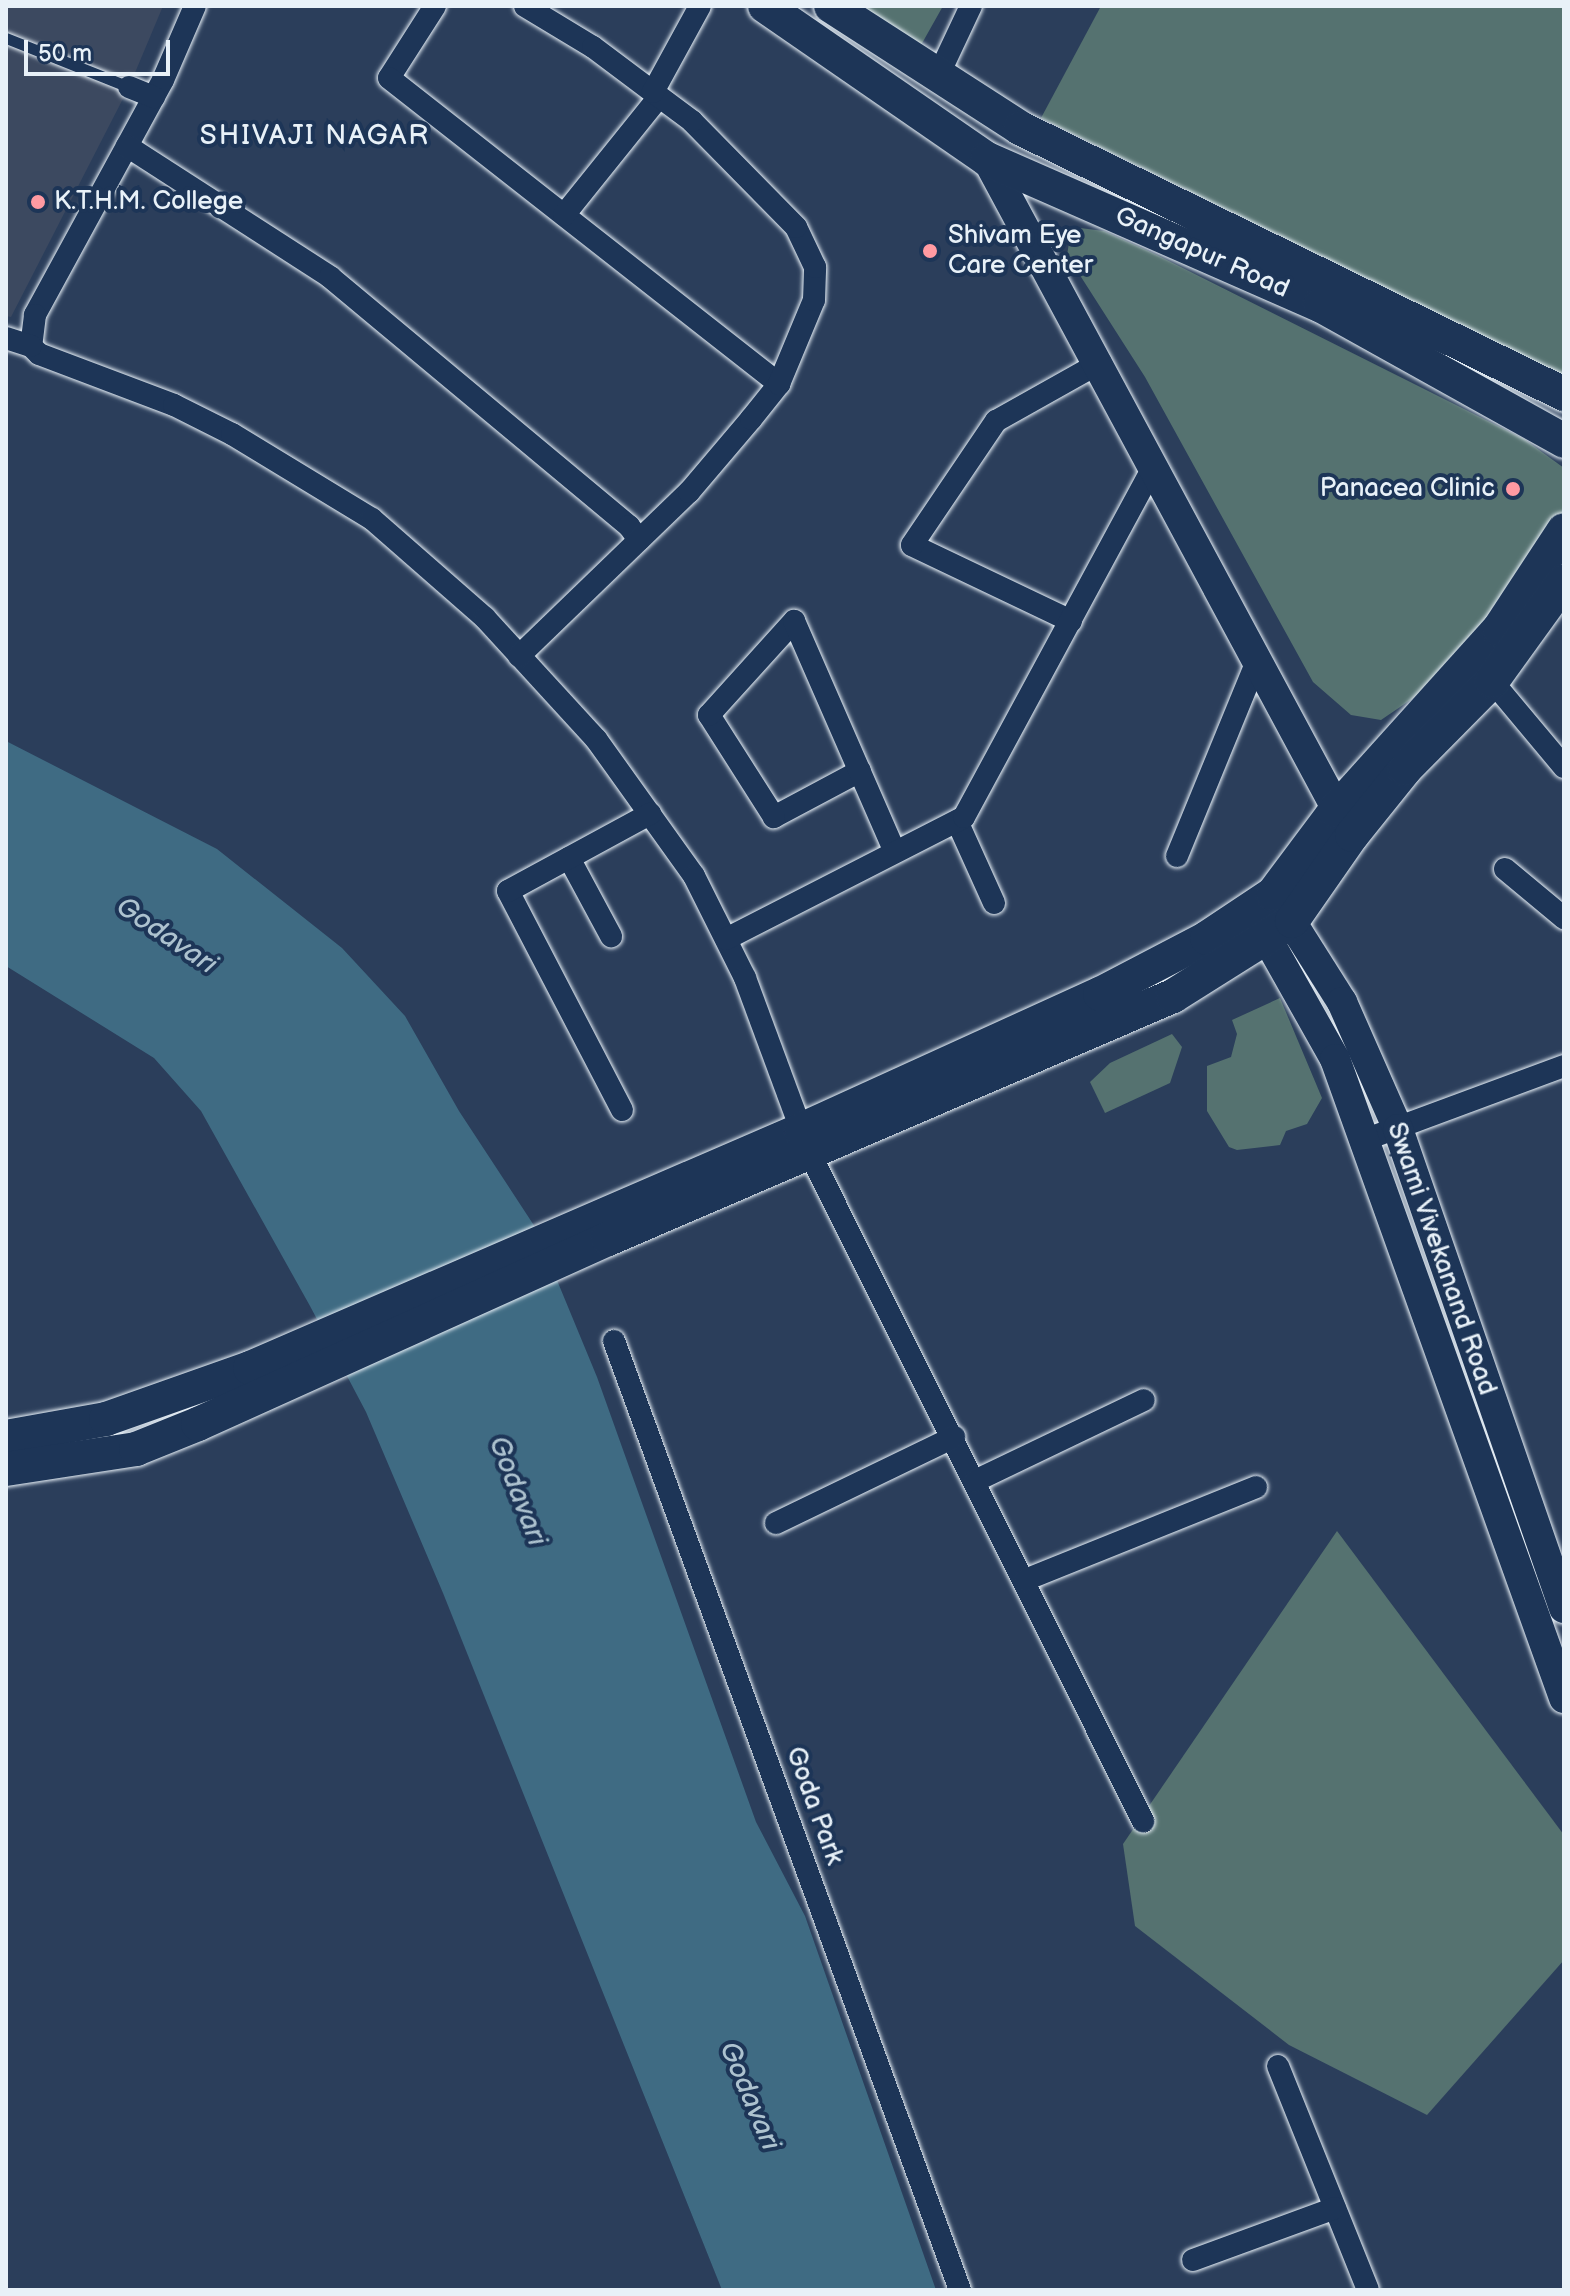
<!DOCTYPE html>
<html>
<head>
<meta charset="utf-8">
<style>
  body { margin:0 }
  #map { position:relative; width:1570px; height:2296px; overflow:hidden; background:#2b3e5b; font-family:"Balsamiq Sans",sans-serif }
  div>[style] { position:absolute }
  .built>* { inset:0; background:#3c4960 }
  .green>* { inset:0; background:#557270 }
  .water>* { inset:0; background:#3f6b83 }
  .roads { filter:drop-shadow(0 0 2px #e8f1f8) drop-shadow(0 0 2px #e8f1f8) }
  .lane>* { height:11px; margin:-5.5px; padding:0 5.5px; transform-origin:5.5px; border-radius:5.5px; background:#1d3557 }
  .street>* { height:22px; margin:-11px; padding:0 11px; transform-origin:11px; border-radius:11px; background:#1d3557 }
  .secondary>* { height:30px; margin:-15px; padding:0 15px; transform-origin:15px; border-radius:15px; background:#1d3557 }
  .primary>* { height:34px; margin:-17px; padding:0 17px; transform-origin:17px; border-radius:17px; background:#1d3557 }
  .dots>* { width:22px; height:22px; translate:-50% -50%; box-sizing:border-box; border:4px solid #1d3557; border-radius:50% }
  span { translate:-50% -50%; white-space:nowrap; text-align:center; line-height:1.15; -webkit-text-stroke:8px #1d3557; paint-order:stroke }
  .poi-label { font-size:26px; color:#e8f1f8 }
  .left { translate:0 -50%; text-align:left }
  .right { translate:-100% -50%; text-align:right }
  .street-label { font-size:26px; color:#e8f1f8 }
  .neighbourhood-label { font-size:28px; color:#e8f1f8; letter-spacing:2px }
  .water-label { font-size:28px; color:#adc2cf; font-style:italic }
  .frame { position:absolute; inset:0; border:8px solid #e8f1f8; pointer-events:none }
  .scale { position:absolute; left:24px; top:40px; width:146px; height:36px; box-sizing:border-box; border:4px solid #e8f1f8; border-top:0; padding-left:10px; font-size:24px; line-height:28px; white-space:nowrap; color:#e8f1f8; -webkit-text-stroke:6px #1d3557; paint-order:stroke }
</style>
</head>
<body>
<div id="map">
  <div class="built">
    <i style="clip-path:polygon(6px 6px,163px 6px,129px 87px,11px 317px,6px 316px)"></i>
  </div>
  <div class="green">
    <i style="clip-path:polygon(849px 6px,943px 6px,916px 54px)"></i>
    <i style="clip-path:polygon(1101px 6px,1564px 6px,1564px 376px,1041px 118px)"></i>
    <i style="clip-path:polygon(1080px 228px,1104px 231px,1155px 254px,1524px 439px,1564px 468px,1564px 531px,1428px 688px,1381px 720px,1351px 715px,1313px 682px,1145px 377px,1067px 255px,1070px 237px)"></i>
    <i style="clip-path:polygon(1280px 998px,1322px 1098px,1307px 1124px,1286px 1131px,1280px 1145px,1237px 1150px,1229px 1147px,1207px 1111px,1207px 1066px,1231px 1057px,1237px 1034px,1232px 1020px)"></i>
    <i style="clip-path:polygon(1172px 1034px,1182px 1047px,1170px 1083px,1105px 1113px,1090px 1082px,1110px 1063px)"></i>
    <i style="clip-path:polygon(1337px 1531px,1564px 1835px,1564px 1960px,1427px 2115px,1289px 2045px,1135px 1926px,1123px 1844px)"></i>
  </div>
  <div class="water">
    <i style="clip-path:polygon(6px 741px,217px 849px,342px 948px,405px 1016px,459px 1111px,535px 1227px,597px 1377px,756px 1822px,805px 1916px,936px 2290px,722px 2290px,443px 1593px,366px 1412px,310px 1306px,201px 1111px,154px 1058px,6px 966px)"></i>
  </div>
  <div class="roads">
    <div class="lane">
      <i style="left:6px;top:38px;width:132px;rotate:21.7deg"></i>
    </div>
    <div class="street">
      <i style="left:195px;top:6px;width:81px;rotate:113.4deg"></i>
      <i style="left:163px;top:80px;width:268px;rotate:118.6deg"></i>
      <i style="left:35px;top:315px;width:31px;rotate:97deg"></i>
      <i style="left:31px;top:346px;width:11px;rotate:45deg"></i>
      <i style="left:39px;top:354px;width:144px;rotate:20.7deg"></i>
      <i style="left:174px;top:405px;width:65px;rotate:26.6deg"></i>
      <i style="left:232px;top:434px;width:164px;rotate:31.3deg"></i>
      <i style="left:372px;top:519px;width:150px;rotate:41.2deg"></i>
      <i style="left:485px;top:618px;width:164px;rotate:47.5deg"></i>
      <i style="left:596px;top:739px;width:168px;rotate:54.4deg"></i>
      <i style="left:694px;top:876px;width:114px;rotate:63.4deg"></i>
      <i style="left:745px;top:978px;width:188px;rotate:69.7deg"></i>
      <i style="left:810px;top:1154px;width:746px;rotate:63.47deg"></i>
      <i style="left:435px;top:6px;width:85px;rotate:122.6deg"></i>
      <i style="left:389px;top:78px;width:496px;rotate:38.1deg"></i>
      <i style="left:525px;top:6px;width:79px;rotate:31.1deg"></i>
      <i style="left:593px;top:47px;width:75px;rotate:36.9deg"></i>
      <i style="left:938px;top:76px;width:77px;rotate:-64.8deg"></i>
      <i style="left:129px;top:87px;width:27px;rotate:22deg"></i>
      <i style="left:127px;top:146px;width:242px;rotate:32.8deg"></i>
      <i style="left:330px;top:277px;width:389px;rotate:39.8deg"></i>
      <i style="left:629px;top:526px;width:17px;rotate:54deg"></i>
      <i style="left:564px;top:215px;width:151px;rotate:-51.2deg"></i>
      <i style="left:6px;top:338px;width:26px;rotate:18deg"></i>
      <i style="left:1071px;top:621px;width:176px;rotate:-154.5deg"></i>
      <i style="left:912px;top:545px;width:150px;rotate:-55.9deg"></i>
      <i style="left:996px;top:421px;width:120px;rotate:-29.3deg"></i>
      <i style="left:519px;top:656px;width:236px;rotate:-44deg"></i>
      <i style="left:689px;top:492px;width:96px;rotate:-49.7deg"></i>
      <i style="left:751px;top:419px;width:45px;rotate:-51.3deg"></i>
      <i style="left:779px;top:384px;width:91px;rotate:-67.4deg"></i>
      <i style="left:814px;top:300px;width:33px;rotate:-88deg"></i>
      <i style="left:815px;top:267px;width:44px;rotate:-115.4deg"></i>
      <i style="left:796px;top:227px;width:148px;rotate:-134.5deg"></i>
      <i style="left:692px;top:121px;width:49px;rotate:-143.4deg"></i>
      <i style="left:653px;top:92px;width:98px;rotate:-61.3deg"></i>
      <i style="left:1492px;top:681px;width:112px;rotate:50.1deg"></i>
      <i style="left:860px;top:771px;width:98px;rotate:151.9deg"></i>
      <i style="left:774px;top:817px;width:121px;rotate:-122.5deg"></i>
      <i style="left:709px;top:715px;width:127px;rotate:-47.9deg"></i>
      <i style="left:794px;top:621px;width:252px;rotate:66.4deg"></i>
      <i style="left:957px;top:821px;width:90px;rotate:65.7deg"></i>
      <i style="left:1177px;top:856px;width:211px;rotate:-67.7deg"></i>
      <i style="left:569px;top:858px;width:89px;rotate:61.7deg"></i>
      <i style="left:1505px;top:869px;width:77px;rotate:39.7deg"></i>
      <i style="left:726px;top:939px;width:267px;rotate:-27.1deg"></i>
      <i style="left:964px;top:817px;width:399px;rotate:-61.6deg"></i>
      <i style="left:622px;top:1110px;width:247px;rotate:-117.5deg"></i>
      <i style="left:508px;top:891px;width:162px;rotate:-28.5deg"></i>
      <i style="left:1364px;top:1140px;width:213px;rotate:-20.3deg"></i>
      <i style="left:614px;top:1341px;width:1010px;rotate:69.97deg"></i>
      <i style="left:975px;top:1481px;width:187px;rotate:-25.6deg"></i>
      <i style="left:776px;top:1523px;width:198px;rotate:-25.8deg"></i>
      <i style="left:1025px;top:1580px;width:249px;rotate:-21.9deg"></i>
      <i style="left:1278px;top:2066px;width:241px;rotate:68.1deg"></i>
      <i style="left:1193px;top:2260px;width:151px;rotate:-20.1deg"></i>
    </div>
    <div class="secondary">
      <i style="left:987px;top:159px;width:762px;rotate:61.72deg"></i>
      <i style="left:1280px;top:904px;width:116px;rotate:57.7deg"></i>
      <i style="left:1342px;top:1002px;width:139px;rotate:66.2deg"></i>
      <i style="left:1398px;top:1129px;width:507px;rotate:70.89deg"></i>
      <i style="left:1255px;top:917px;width:163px;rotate:60.6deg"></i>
      <i style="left:1335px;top:1059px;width:679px;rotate:70.28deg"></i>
    </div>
    <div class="primary">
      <i style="left:765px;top:6px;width:270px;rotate:34.6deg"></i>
      <i style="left:987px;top:159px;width:364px;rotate:23.7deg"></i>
      <i style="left:1320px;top:305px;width:279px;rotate:29.1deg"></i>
      <i style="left:831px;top:6px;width:225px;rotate:32.8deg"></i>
      <i style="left:1020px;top:128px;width:606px;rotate:26.06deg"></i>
      <i style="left:6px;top:1437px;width:102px;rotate:-10.2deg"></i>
      <i style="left:106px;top:1419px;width:153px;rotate:-19.5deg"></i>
      <i style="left:250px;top:1368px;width:600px;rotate:-23.36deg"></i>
      <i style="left:801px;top:1130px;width:328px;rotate:-24.5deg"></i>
      <i style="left:1100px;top:994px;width:121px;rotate:-27.6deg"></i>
      <i style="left:1207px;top:938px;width:79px;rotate:-33.7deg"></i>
      <i style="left:1273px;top:894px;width:104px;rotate:-53.2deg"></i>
      <i style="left:1335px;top:811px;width:245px;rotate:-48deg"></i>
      <i style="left:1499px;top:629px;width:118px;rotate:-56.7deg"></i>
      <i style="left:6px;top:1469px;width:132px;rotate:-8.7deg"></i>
      <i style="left:136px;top:1449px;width:67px;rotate:-22deg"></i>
      <i style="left:198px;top:1424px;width:450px;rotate:-24.3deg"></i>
      <i style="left:608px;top:1239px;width:615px;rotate:-23.27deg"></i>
      <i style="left:1173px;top:996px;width:141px;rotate:-32.2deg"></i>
      <i style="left:1292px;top:921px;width:105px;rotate:-55.1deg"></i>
      <i style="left:1352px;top:835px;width:85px;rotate:-51.2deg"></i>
      <i style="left:1405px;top:769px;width:124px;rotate:-45.3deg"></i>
      <i style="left:1492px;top:681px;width:123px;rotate:-54.2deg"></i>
    </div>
  </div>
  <div class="dots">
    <i style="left:38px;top:202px;background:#ff9aa2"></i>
    <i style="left:930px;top:251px;background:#ff9aa2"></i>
    <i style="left:1513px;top:489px;background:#ff9aa2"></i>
  </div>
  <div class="poi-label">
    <span class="left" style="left:54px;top:202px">K.T.H.M. College</span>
    <span class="left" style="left:948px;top:251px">Shivam Eye<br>Care Center</span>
    <span class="right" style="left:1495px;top:489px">Panacea Clinic</span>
  </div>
  <div class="street-label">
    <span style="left:1202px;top:253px;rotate:24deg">Gangapur Road</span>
    <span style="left:1441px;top:1259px;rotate:71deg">Swami Vivekanand Road</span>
    <span style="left:814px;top:1806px;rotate:70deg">Goda Park</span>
  </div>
  <div class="neighbourhood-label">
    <span style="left:315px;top:136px">SHIVAJI NAGAR</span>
  </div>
  <div class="water-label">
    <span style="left:166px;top:936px;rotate:34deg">Godavari</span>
    <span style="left:517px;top:1491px;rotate:69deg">Godavari</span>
    <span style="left:749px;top:2096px;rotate:67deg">Godavari</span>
  </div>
  <div class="frame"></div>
  <div class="scale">50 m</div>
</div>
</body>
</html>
